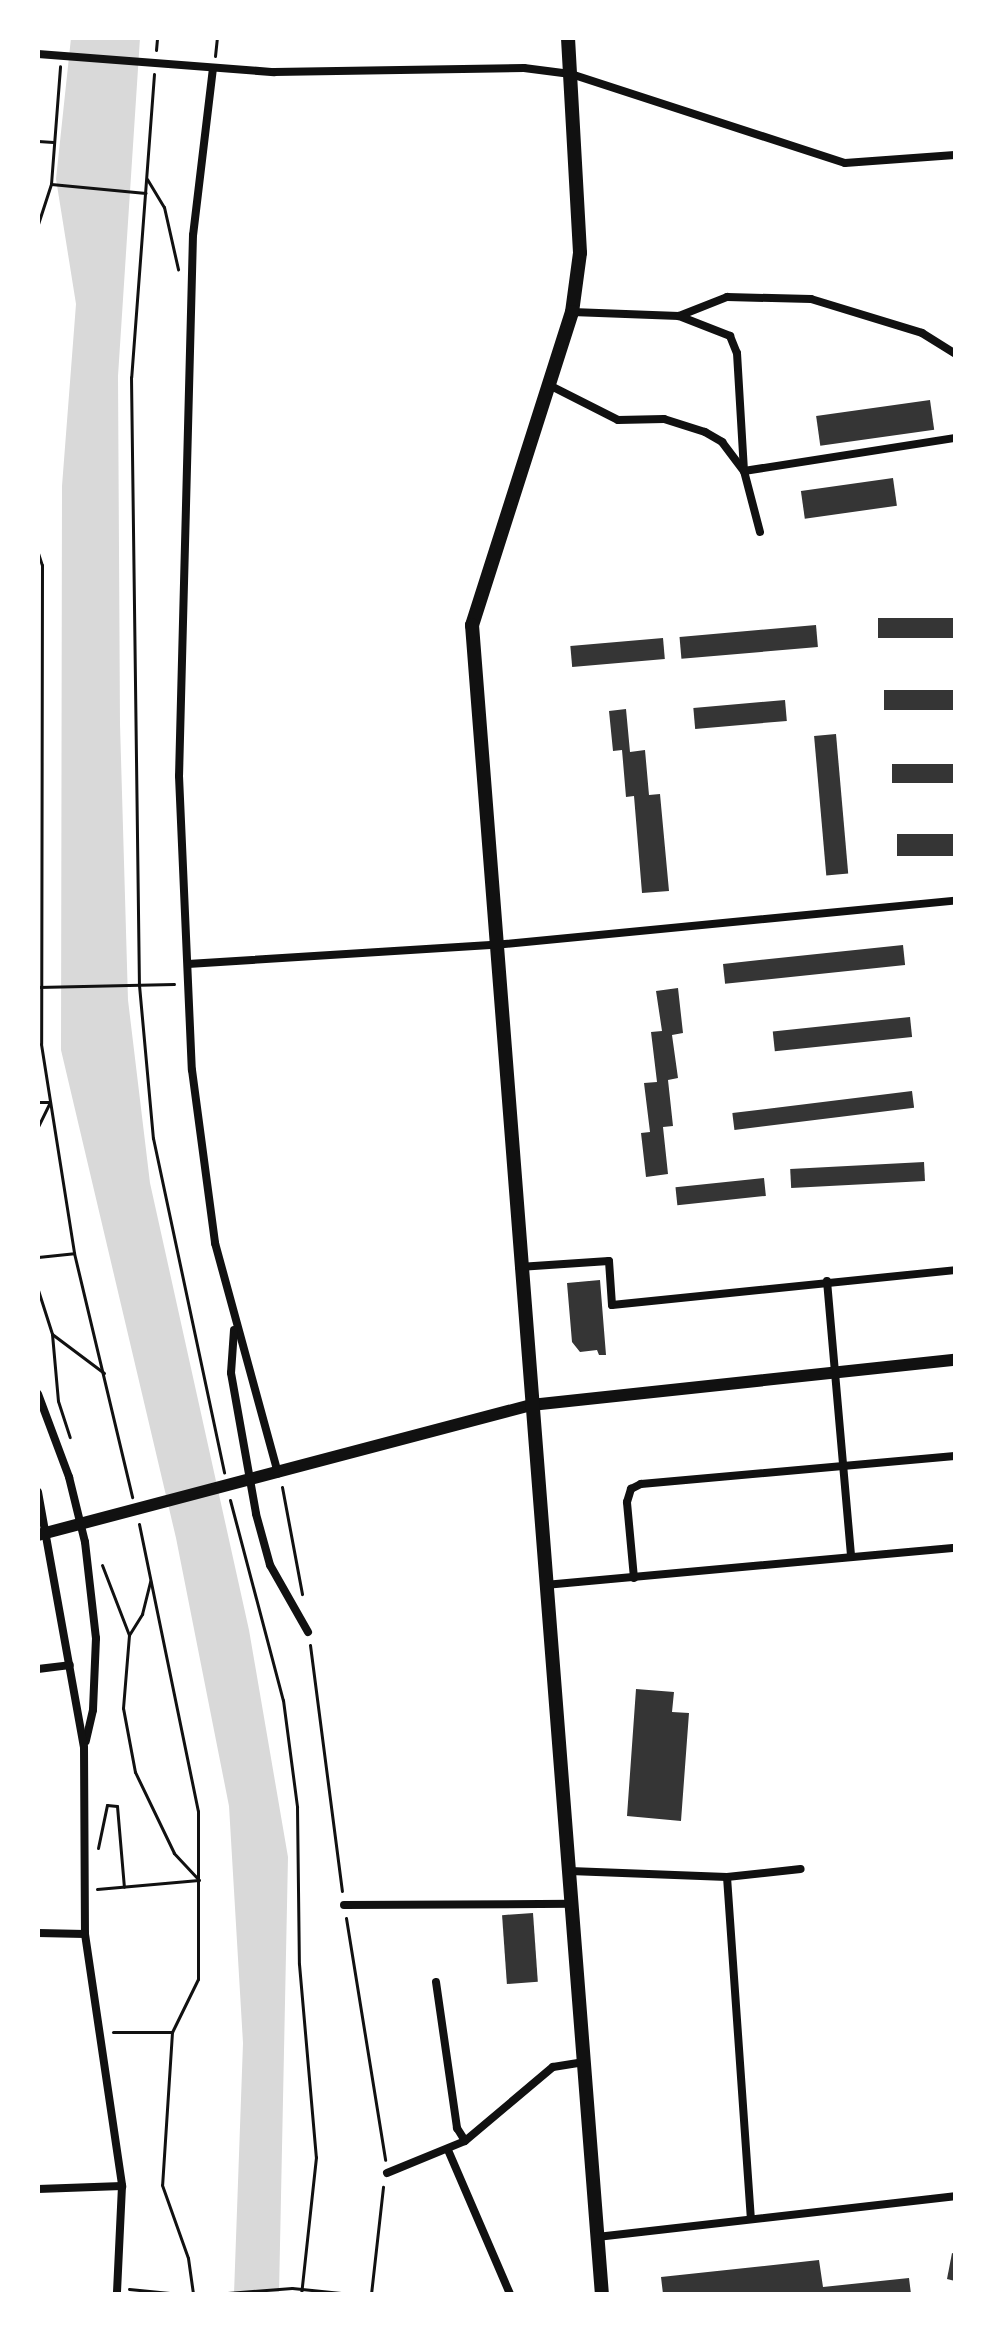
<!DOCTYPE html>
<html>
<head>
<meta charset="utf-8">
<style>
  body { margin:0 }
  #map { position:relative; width:993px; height:2332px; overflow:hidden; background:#fff; font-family:Georgia,serif }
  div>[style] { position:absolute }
  .water>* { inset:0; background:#d9d9d9 }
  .building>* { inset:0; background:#353535; transform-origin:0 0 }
  .path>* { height:3px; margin:-1.5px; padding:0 1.5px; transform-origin:1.5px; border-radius:1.5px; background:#111 }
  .minor>* { height:8px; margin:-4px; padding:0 4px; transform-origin:4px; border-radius:4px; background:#111 }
  .secondary>* { height:12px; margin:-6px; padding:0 6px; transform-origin:6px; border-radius:6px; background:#111 }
  .primary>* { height:14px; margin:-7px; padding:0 7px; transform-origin:7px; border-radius:7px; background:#111 }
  span { translate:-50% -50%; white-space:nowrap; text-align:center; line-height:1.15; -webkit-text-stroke:8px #fff; paint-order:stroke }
  .frame { position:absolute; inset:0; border:40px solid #fff; pointer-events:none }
</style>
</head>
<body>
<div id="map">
  <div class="water">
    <i style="clip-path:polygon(71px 38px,140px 38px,118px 376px,120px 724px,128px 1000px,150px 1183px,249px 1630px,288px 1857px,279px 2294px,234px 2294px,243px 2043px,229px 1806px,176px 1538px,61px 1050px,62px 486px,76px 304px,56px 179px)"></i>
  </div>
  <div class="building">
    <i style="left:930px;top:400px;width:30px;height:115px;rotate:82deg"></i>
    <i style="left:893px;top:478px;width:28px;height:93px;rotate:82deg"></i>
    <i style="left:955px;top:618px;width:20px;height:77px;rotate:90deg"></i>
    <i style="left:816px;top:625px;width:22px;height:137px;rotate:85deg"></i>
    <i style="left:663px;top:638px;width:21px;height:93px;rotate:85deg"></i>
    <i style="left:955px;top:690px;width:20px;height:71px;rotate:90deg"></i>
    <i style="left:785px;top:700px;width:21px;height:92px;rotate:85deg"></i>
    <i style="clip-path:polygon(626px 709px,630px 752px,645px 750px,649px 795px,660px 794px,669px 891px,642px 893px,634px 796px,626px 797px,622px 750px,613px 751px,609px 711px)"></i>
    <i style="left:836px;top:734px;width:140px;height:22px;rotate:85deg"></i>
    <i style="left:955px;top:764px;width:19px;height:63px;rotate:90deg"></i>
    <i style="left:955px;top:834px;width:22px;height:58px;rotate:90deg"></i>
    <i style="left:903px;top:945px;width:20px;height:181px;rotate:84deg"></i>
    <i style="clip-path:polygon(678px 988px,683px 1033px,672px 1035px,678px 1078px,668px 1080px,673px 1126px,663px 1127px,668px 1174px,646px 1177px,641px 1133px,650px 1132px,644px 1083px,657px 1082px,651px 1032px,662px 1031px,656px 991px)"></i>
    <i style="left:910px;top:1017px;width:20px;height:138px;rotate:84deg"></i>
    <i style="left:912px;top:1091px;width:17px;height:181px;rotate:83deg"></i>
    <i style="left:924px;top:1162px;width:19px;height:134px;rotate:87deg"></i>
    <i style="left:764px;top:1178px;width:18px;height:89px;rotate:84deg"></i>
    <i style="clip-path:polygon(600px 1280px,606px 1355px,599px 1355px,597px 1350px,580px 1352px,572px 1342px,567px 1283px)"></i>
    <i style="clip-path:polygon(636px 1689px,674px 1692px,672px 1712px,689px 1713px,681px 1821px,627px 1816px)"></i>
    <i style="left:533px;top:1913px;width:69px;height:31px;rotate:86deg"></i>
    <i style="clip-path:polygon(952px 2253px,955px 2254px,955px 2281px,947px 2279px)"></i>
    <i style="clip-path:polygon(819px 2260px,823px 2287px,909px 2278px,911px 2294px,663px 2294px,661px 2277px)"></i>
  </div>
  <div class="path">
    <i style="left:156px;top:50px;width:12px;rotate:-85deg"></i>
    <i style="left:215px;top:56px;width:18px;rotate:-84deg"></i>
    <i style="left:154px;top:74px;width:304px;rotate:94.3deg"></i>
    <i style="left:131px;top:377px;width:608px;rotate:89.25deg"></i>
    <i style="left:139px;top:985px;width:154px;rotate:84.8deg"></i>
    <i style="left:153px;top:1138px;width:342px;rotate:78deg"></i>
    <i style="left:38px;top:141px;width:15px;rotate:4deg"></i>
    <i style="left:147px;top:179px;width:33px;rotate:59deg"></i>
    <i style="left:164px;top:207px;width:64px;rotate:77.3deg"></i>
    <i style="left:51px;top:184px;width:95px;rotate:5.4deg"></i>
    <i style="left:38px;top:224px;width:42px;rotate:-72deg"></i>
    <i style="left:51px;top:184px;width:118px;rotate:-85.6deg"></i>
    <i style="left:38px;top:553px;width:13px;rotate:72deg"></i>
    <i style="left:42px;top:565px;width:479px;rotate:90.1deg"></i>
    <i style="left:41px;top:1044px;width:212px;rotate:81deg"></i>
    <i style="left:74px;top:1253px;width:251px;rotate:76.6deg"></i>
    <i style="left:38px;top:987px;width:136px;rotate:-1.3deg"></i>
    <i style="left:38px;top:1102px;width:12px"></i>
    <i style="left:50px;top:1102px;width:28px;rotate:116deg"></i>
    <i style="left:38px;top:1257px;width:36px;rotate:-6deg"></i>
    <i style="left:38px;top:1290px;width:46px;rotate:72.3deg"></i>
    <i style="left:52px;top:1334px;width:67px;rotate:84.9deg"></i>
    <i style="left:58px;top:1401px;width:38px;rotate:72deg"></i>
    <i style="left:52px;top:1334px;width:65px;rotate:36.9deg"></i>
    <i style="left:282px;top:1487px;width:109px;rotate:79.4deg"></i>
    <i style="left:230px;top:1500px;width:207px;rotate:75.2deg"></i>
    <i style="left:283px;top:1700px;width:108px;rotate:82.5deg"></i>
    <i style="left:297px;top:1807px;width:157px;rotate:89.3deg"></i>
    <i style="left:299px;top:1964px;width:194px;rotate:85deg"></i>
    <i style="left:316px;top:2157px;width:138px;rotate:96.2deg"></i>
    <i style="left:139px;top:1524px;width:293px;rotate:78.4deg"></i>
    <i style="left:198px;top:1811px;width:168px;rotate:90deg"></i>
    <i style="left:198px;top:1979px;width:59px;rotate:116.1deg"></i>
    <i style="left:172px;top:2032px;width:153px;rotate:93.7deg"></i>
    <i style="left:162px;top:2185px;width:77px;rotate:70.4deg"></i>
    <i style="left:188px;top:2258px;width:36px;rotate:82deg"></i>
    <i style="left:129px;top:1635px;width:25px;rotate:-58deg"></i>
    <i style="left:142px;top:1614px;width:34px;rotate:-76deg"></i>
    <i style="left:310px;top:1645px;width:248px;rotate:82.6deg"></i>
    <i style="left:98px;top:1848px;width:44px;rotate:-78.2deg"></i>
    <i style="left:107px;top:1805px;width:10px;rotate:6deg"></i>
    <i style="left:117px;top:1806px;width:81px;rotate:85.1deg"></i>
    <i style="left:97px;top:1889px;width:102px;rotate:-5deg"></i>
    <i style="left:199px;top:1880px;width:37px;rotate:-133deg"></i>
    <i style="left:174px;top:1853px;width:90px;rotate:-115.7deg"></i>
    <i style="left:135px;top:1772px;width:65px;rotate:-100.6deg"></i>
    <i style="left:123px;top:1708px;width:73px;rotate:-85.3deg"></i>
    <i style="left:129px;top:1635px;width:75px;rotate:-111.1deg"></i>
    <i style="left:346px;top:1918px;width:245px;rotate:80.8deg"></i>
    <i style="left:113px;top:2032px;width:59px"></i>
    <i style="left:129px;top:2289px;width:51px;rotate:5.6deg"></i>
    <i style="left:215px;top:2294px;width:77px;rotate:-4.5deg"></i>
    <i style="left:292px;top:2288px;width:59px;rotate:5.8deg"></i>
    <i style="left:371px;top:2294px;width:108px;rotate:-83.6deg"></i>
  </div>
  <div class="minor">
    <i style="left:38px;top:54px;width:237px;rotate:4.4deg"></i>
    <i style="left:274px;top:72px;width:250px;rotate:-0.9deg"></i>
    <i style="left:524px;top:68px;width:47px;rotate:7.3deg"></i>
    <i style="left:571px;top:74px;width:288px;rotate:18deg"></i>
    <i style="left:845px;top:163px;width:110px;rotate:-4.2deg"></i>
    <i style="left:213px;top:68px;width:168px;rotate:96.8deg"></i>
    <i style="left:193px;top:235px;width:541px;rotate:91.48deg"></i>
    <i style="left:179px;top:776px;width:294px;rotate:87.5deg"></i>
    <i style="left:192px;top:1070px;width:175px;rotate:82.4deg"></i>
    <i style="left:215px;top:1243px;width:239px;rotate:74.7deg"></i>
    <i style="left:572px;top:312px;width:107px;rotate:2.1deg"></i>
    <i style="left:679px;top:316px;width:52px;rotate:-21.6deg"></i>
    <i style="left:727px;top:297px;width:84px;rotate:1.4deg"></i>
    <i style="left:811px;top:299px;width:116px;rotate:17deg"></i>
    <i style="left:922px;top:333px;width:39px;rotate:32deg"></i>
    <i style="left:679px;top:316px;width:55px;rotate:21.4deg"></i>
    <i style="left:730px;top:336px;width:18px;rotate:68deg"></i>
    <i style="left:737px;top:353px;width:118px;rotate:86.6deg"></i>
    <i style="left:744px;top:471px;width:63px;rotate:75.3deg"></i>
    <i style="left:551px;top:386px;width:75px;rotate:26.9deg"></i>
    <i style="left:618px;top:420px;width:46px;rotate:-1.2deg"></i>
    <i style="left:664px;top:419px;width:43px;rotate:17.6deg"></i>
    <i style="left:705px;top:432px;width:20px;rotate:30deg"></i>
    <i style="left:722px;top:442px;width:36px;rotate:53deg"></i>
    <i style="left:744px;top:471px;width:214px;rotate:-8.9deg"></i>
    <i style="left:188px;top:964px;width:307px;rotate:-3.6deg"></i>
    <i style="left:494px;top:945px;width:463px;rotate:-5.5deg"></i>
    <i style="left:519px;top:1267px;width:90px;rotate:-3.8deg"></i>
    <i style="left:609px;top:1261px;width:44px;rotate:86.1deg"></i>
    <i style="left:612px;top:1305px;width:345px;rotate:-5.8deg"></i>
    <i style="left:827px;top:1281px;width:276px;rotate:85deg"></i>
    <i style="left:234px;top:1330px;width:43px;rotate:94deg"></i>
    <i style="left:231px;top:1373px;width:143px;rotate:79.9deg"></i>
    <i style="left:256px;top:1514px;width:53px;rotate:74.6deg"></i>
    <i style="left:270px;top:1565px;width:77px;rotate:60.4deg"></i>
    <i style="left:38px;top:1394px;width:89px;rotate:69.5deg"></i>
    <i style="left:69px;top:1477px;width:67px;rotate:76.2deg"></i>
    <i style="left:85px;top:1542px;width:97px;rotate:83.5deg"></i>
    <i style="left:96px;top:1638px;width:72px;rotate:92.4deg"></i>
    <i style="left:93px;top:1710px;width:32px;rotate:103deg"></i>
    <i style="left:38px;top:1492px;width:259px;rotate:79.8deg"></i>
    <i style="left:84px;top:1747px;width:187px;rotate:89.7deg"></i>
    <i style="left:85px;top:1934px;width:255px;rotate:81.6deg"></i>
    <i style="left:122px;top:2186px;width:108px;rotate:92.7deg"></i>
    <i style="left:634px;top:1578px;width:76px;rotate:-95.3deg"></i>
    <i style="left:627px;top:1502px;width:14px;rotate:-73deg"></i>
    <i style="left:631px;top:1489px;width:11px;rotate:-27deg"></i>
    <i style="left:641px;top:1484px;width:315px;rotate:-5.1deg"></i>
    <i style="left:545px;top:1585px;width:412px;rotate:-5.2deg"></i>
    <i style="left:38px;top:1669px;width:32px;rotate:-7deg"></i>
    <i style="left:570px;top:1871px;width:157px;rotate:2.2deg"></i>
    <i style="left:727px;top:1877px;width:74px;rotate:-6.2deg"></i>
    <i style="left:727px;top:1877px;width:340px;rotate:86deg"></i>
    <i style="left:344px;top:1905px;width:228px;rotate:-0.3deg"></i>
    <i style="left:38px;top:1933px;width:47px;rotate:1.2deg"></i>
    <i style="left:436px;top:1982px;width:148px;rotate:81.8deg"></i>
    <i style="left:457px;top:2128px;width:15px;rotate:58deg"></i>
    <i style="left:448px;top:2150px;width:157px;rotate:66.7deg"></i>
    <i style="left:387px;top:2173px;width:84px;rotate:-22.3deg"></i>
    <i style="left:465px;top:2141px;width:115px;rotate:-40.1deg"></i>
    <i style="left:553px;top:2067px;width:30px;rotate:-9deg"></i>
    <i style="left:38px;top:2189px;width:84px;rotate:-2deg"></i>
    <i style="left:597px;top:2237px;width:360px;rotate:-6.5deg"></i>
  </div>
  <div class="secondary">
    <i style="left:38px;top:1535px;width:510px;rotate:-14.77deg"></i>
    <i style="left:531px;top:1405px;width:426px;rotate:-6.1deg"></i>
  </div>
  <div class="primary">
    <i style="left:568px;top:38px;width:215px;rotate:86.8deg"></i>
    <i style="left:580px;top:253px;width:60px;rotate:97.7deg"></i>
    <i style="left:572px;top:312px;width:329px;rotate:107.7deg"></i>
    <i style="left:472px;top:625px;width:1674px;rotate:85.55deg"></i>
  </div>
  <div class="frame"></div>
</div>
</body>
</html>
